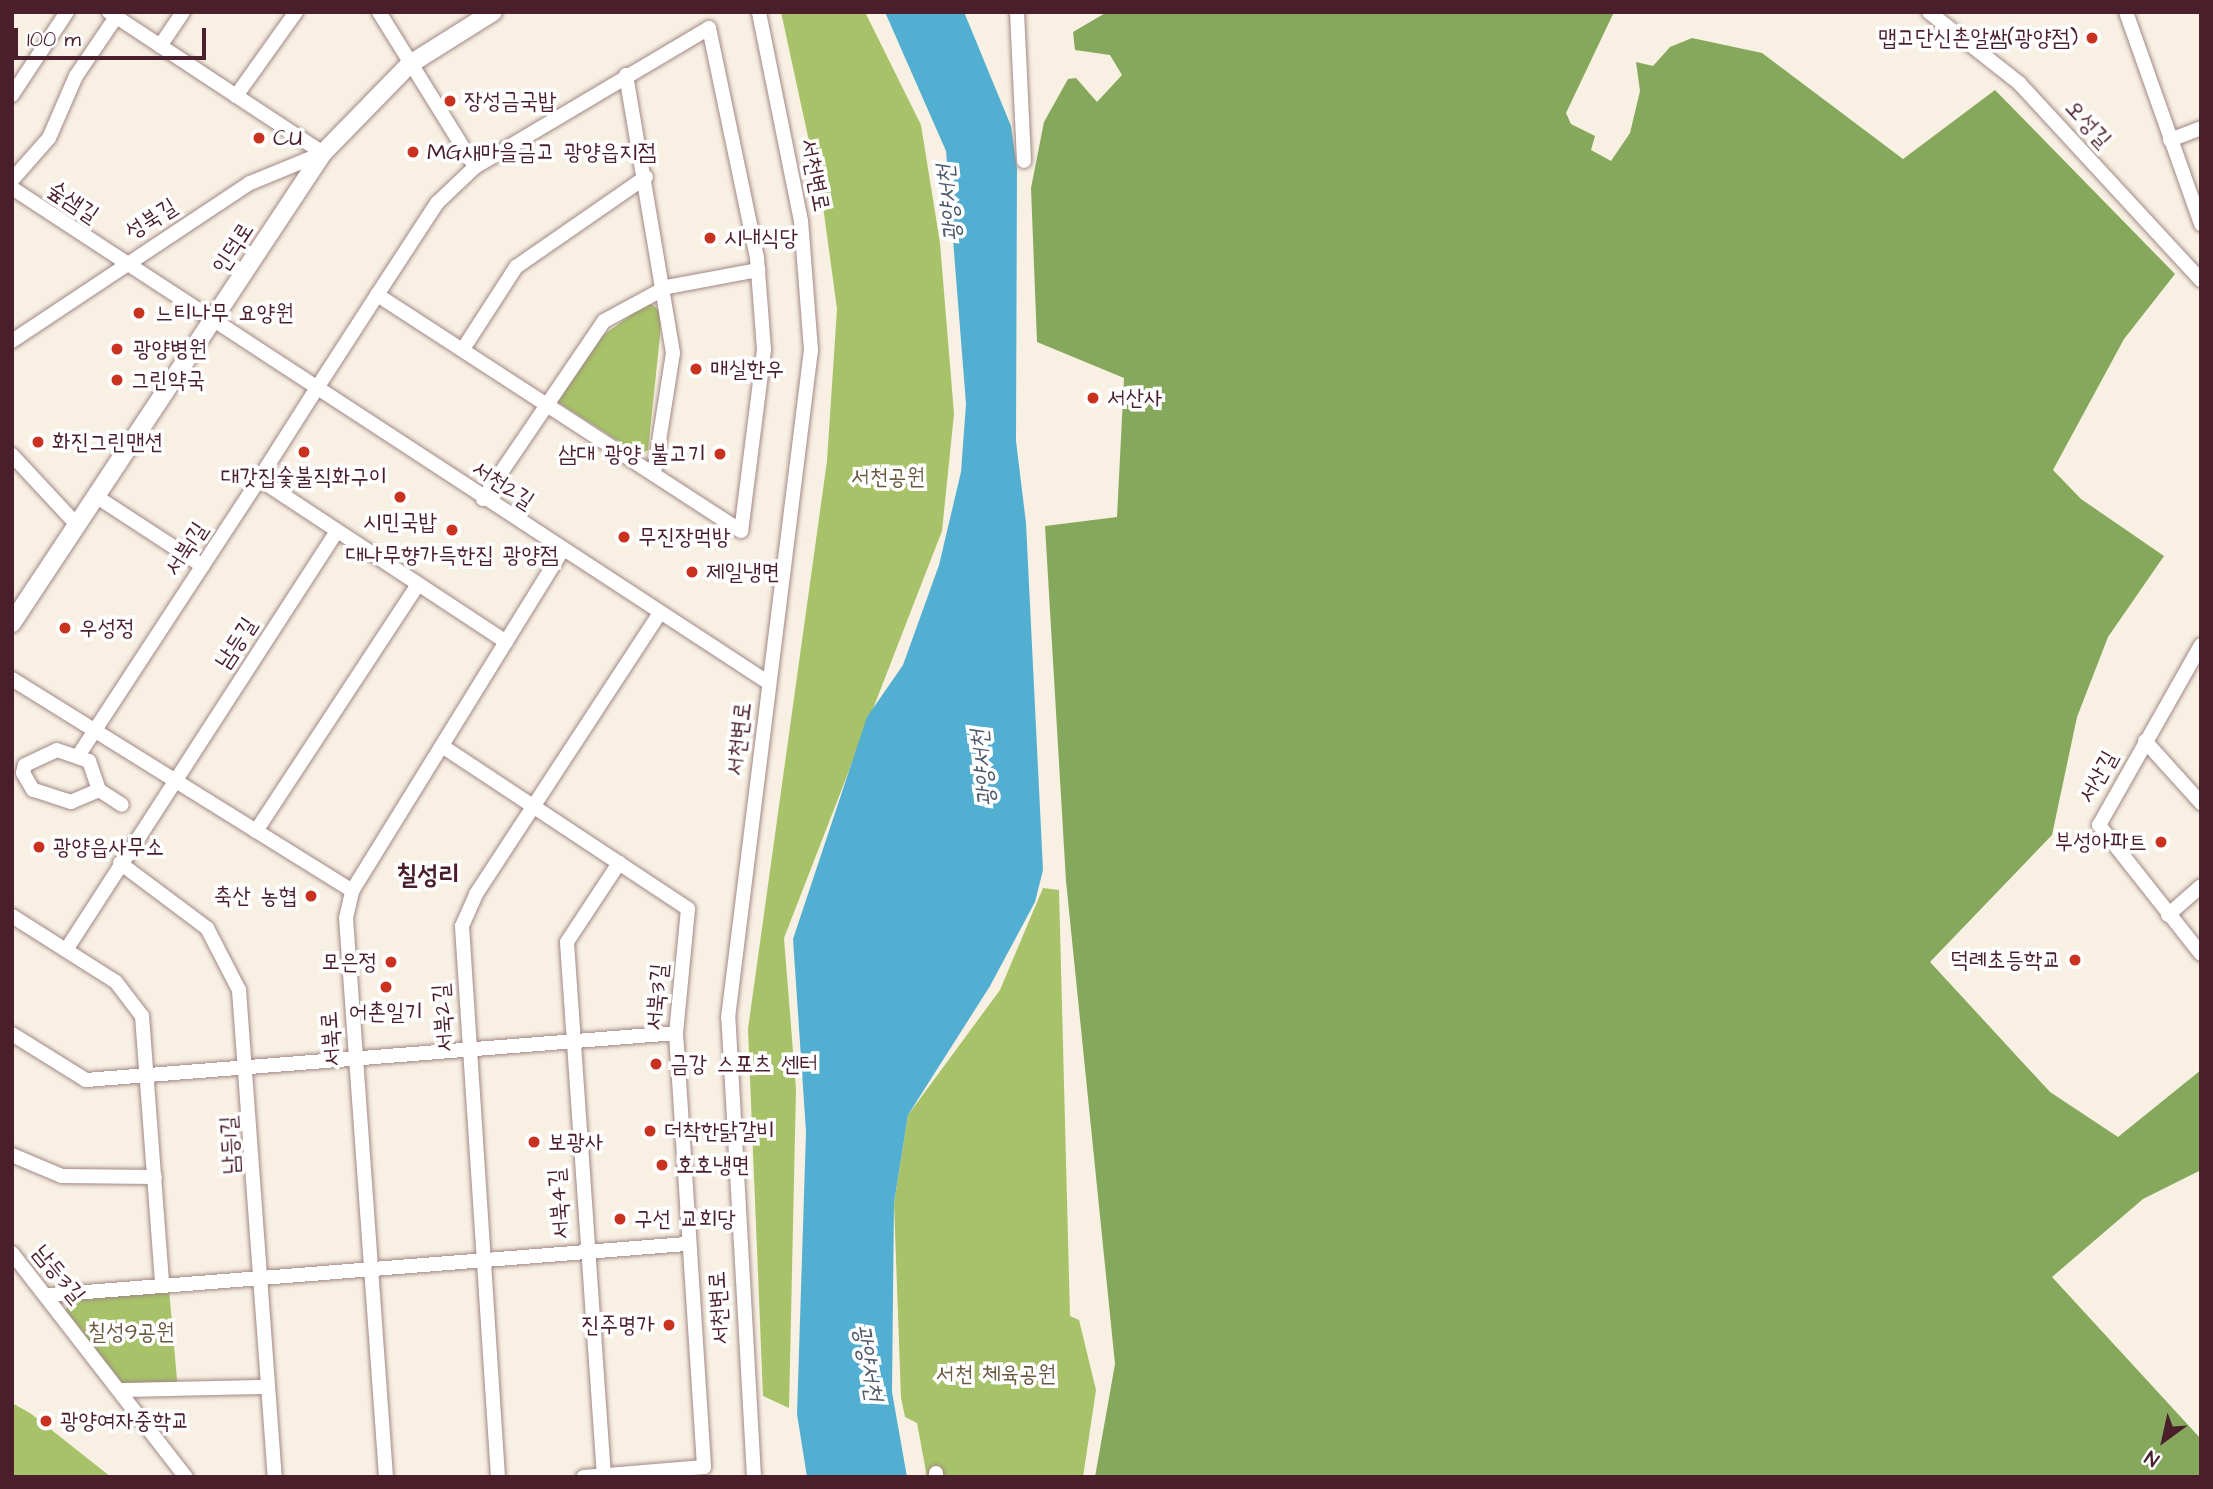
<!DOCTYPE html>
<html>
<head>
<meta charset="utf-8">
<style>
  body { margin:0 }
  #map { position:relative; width:2213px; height:1489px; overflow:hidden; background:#f8f0e2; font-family:"Architects Daughter","Poor Story",sans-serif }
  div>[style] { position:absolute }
  .green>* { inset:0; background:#a7c268 }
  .forest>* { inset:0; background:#85a85c }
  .water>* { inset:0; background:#53afd1 }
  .roads { filter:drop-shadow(0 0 2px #a18886) drop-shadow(0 0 2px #a18886) }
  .minor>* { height:14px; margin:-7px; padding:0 7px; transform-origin:7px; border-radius:7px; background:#fff }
  .major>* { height:18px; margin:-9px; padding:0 9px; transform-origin:9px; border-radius:9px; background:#fff }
  .dots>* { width:19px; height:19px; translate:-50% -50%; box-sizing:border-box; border:4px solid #fff; border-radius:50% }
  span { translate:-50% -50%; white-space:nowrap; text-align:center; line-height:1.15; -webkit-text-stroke:7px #fff; paint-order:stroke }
  .poi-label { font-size:23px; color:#4a1f2b }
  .right { translate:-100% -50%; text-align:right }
  .left { translate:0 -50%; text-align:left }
  .street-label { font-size:23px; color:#4a1f2b }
  .park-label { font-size:23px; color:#6b5840 }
  .water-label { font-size:24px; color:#4e596d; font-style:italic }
  .quarter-label { font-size:26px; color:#4a1f2b; font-weight:700 }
  .frame { position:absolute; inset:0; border:14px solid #4a1f2b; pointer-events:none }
  .north { position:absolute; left:2129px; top:1405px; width:70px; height:70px; -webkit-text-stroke:5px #fff; paint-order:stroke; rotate:213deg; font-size:19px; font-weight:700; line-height:28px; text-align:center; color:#4a1f2b }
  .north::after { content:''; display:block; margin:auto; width:24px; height:32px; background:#4a1f2b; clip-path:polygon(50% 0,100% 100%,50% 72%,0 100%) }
  .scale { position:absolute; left:14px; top:28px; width:192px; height:32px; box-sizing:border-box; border:4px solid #4a1f2b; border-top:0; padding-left:9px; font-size:21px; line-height:24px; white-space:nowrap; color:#4a1f2b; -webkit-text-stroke:5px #fff; paint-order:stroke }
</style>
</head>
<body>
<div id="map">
  <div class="green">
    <i style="clip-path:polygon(781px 12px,865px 12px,921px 125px,940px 243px,954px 414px,942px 531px,784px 938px,796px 1089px,789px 1408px,763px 1396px,748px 1029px,827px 461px,837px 309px,823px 206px)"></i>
    <i style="clip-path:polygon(649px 302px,661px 312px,660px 336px,648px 450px,640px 455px,556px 401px,602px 336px)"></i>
    <i style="clip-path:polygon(1043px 888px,1059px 890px,1070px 1316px,1079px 1320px,1096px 1390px,1083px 1477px,927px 1477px,917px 1423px,905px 1417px,901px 1398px,894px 1203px,908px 1115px,1000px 990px)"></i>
    <i style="clip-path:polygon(169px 1289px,178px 1391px,125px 1392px,64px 1315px,71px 1295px)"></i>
    <i style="clip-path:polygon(12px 1403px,30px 1413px,111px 1477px,12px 1477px)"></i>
  </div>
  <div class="forest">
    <i style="clip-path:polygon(1107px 12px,1614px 12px,1566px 113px,1571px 124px,1595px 136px,1591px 150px,1611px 161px,1630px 133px,1640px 91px,1636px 62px,1653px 66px,1670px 47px,1692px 38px,1762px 53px,1903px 159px,1995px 90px,2175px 274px,2124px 339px,2053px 470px,2081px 499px,2164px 556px,2108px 637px,2077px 717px,2052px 835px,1930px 962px,2050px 1092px,2118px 1137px,2201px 1070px,2201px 1170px,2143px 1199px,2052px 1277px,2201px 1439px,2201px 1477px,1095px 1477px,1115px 1364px,1066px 881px,1045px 526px,1117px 517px,1124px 378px,1037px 342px,1031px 188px,1044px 122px,1068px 79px,1076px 78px,1097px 102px,1122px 75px,1110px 55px,1075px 50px,1073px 32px)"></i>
  </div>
  <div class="water">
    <i style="clip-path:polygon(885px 12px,964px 12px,1011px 126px,1017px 168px,1016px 441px,1026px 523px,1043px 870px,1035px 902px,990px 986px,908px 1115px,894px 1203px,892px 1392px,907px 1477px,807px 1477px,797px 1414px,806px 1132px,793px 939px,867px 717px,903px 665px,939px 565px,961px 472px,966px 404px,946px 151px)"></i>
  </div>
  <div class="roads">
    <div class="minor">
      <i style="left:109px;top:12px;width:256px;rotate:33.4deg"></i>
      <i style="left:379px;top:12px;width:182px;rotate:58.2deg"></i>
      <i style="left:1017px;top:12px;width:149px;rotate:87.3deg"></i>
      <i style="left:1929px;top:12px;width:115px;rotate:38.3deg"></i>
      <i style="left:2019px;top:83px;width:268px;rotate:47.3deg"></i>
      <i style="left:2126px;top:12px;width:225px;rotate:70.5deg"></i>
      <i style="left:160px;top:46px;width:41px;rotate:-55.9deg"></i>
      <i style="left:626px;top:75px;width:282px;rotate:80.4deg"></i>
      <i style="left:673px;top:353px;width:121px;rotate:99deg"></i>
      <i style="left:12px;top:95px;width:100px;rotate:-56.5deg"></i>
      <i style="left:236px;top:96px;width:103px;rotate:-54.5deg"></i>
      <i style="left:2170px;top:140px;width:33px;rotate:-21deg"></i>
      <i style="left:12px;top:180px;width:56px;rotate:-48.6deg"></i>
      <i style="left:49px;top:138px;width:68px;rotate:-66.5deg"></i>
      <i style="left:76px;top:76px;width:71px;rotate:-55.9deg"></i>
      <i style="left:12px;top:188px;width:904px;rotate:33.18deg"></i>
      <i style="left:12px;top:341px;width:286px;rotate:-33.6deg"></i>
      <i style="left:250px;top:183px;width:79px;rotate:-22.3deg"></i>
      <i style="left:463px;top:349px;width:98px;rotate:-57.1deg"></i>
      <i style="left:516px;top:267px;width:158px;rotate:-34.7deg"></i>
      <i style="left:12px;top:455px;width:97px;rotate:47.1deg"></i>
      <i style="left:259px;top:479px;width:296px;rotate:33.4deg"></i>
      <i style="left:97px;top:497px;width:126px;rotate:33.1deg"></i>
      <i style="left:483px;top:499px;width:215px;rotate:-55.8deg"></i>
      <i style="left:604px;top:321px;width:72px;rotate:-28.4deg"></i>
      <i style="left:667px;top:287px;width:93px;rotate:-10.6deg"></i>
      <i style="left:2201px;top:645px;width:207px;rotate:119.5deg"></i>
      <i style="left:2099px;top:825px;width:164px;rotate:51.7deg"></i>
      <i style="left:12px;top:679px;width:401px;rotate:31.9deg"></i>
      <i style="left:2145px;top:741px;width:84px;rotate:47.9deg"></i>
      <i style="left:442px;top:746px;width:295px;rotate:33.5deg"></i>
      <i style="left:688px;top:909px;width:125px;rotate:95.5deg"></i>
      <i style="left:676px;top:1033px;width:435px;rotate:86.3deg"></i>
      <i style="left:704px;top:1467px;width:121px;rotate:175.3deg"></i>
      <i style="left:57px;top:750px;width:34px;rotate:19deg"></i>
      <i style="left:89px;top:761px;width:31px;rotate:71deg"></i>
      <i style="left:99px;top:790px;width:30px;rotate:157deg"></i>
      <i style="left:71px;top:802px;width:40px;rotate:-162deg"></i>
      <i style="left:33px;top:790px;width:20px;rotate:-120deg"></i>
      <i style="left:23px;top:773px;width:8px;rotate:-76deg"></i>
      <i style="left:25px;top:765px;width:35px;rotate:-25deg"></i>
      <i style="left:80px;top:753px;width:327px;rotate:-56.8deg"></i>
      <i style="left:259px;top:479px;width:104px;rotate:-57.5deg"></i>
      <i style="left:315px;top:391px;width:114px;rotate:-57.1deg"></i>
      <i style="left:377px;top:295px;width:110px;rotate:-56.9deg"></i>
      <i style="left:437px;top:203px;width:52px;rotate:-43.5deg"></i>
      <i style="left:475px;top:167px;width:272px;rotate:-30.7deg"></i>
      <i style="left:709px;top:28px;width:235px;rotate:78.2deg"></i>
      <i style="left:757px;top:258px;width:92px;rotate:85.6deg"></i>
      <i style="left:764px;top:350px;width:182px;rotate:97.2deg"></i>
      <i style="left:741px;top:531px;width:434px;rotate:-147deg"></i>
      <i style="left:99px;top:790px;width:27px;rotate:33deg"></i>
      <i style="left:256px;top:831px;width:295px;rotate:-56.7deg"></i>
      <i style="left:120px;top:863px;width:109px;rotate:36.8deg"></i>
      <i style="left:207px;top:928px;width:70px;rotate:62.7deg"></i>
      <i style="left:239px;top:990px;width:488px;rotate:85.8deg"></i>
      <i style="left:2168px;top:915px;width:44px;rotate:-41.3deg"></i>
      <i style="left:12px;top:916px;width:123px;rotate:32.4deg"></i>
      <i style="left:116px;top:982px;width:43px;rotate:52.6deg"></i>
      <i style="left:142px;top:1016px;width:269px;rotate:85.7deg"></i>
      <i style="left:66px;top:950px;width:499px;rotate:-57.1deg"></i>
      <i style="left:12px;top:1034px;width:87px;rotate:31.9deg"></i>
      <i style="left:86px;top:1080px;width:592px;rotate:-4.55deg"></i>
      <i style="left:12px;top:1155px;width:54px;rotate:22.8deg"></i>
      <i style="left:62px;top:1176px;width:93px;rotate:0.6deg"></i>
      <i style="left:12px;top:1253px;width:284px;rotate:52.2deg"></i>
      <i style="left:49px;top:1295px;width:638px;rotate:-4.58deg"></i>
      <i style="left:120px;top:1390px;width:145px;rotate:-1.2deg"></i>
      <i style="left:936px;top:1473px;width:4px;rotate:90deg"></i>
      <i style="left:386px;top:1477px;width:560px;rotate:-94.09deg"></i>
      <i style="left:346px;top:918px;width:28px;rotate:-77deg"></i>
      <i style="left:352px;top:891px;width:401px;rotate:-58.3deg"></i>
      <i style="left:498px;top:1477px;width:552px;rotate:-93.74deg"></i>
      <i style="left:462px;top:926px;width:35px;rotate:-66deg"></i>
      <i style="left:476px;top:894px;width:336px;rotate:-56.8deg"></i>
      <i style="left:604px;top:1477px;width:536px;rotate:-93.96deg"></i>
      <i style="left:567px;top:942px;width:95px;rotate:-56.6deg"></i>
      <i style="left:754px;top:1477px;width:460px;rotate:-93.2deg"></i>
      <i style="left:728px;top:1018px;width:673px;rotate:-82.92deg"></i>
      <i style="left:811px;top:350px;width:129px;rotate:-94.4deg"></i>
      <i style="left:801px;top:221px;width:213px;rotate:-101.4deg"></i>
    </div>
    <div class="major">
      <i style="left:12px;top:623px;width:564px;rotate:-56.51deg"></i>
      <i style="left:323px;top:153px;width:124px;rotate:-45.7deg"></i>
      <i style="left:410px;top:64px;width:98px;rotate:-32.1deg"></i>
    </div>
  </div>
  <div class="dots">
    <i style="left:2092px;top:38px;background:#c8321e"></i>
    <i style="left:450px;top:101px;background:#c8321e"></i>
    <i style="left:259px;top:138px;background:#c8321e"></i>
    <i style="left:413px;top:152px;background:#c8321e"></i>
    <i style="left:710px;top:238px;background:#c8321e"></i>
    <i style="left:139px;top:313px;background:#c8321e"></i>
    <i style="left:117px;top:349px;background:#c8321e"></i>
    <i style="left:696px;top:369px;background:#c8321e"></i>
    <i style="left:117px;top:380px;background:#c8321e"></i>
    <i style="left:1093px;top:398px;background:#c8321e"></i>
    <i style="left:38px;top:442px;background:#c8321e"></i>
    <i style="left:304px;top:452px;background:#c8321e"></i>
    <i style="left:720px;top:454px;background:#c8321e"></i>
    <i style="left:400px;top:497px;background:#c8321e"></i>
    <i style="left:452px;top:530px;background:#c8321e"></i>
    <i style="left:624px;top:537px;background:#c8321e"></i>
    <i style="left:692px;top:572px;background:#c8321e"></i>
    <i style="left:65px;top:628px;background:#c8321e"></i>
    <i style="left:2161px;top:842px;background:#c8321e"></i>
    <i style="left:39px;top:847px;background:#c8321e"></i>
    <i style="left:311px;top:896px;background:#c8321e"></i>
    <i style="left:2075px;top:960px;background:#c8321e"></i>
    <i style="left:391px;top:962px;background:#c8321e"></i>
    <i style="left:386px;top:987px;background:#c8321e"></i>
    <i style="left:656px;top:1064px;background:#c8321e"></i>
    <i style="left:650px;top:1131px;background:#c8321e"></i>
    <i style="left:534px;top:1142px;background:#c8321e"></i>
    <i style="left:662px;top:1165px;background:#c8321e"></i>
    <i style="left:620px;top:1219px;background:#c8321e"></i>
    <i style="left:669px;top:1325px;background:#c8321e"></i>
    <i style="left:46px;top:1421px;background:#c8321e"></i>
  </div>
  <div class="poi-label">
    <span class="right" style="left:2078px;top:38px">맵고단신촌알쌈(광양점)</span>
    <span class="left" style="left:464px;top:101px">장성금국밥</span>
    <span class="left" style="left:273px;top:138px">CU</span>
    <span class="left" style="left:427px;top:152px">MG새마을금고 광양읍지점</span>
    <span class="left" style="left:724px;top:238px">시내식당</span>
    <span class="left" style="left:155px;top:313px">느티나무 요양원</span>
    <span class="left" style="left:133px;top:349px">광양병원</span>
    <span class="left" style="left:710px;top:369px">매실한우</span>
    <span class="left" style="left:131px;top:380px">그린약국</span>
    <span class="left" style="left:1107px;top:398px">서산사</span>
    <span class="left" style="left:52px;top:442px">화진그린맨션</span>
    <span class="right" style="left:706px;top:454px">삼대 광양 불고기</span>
    <span style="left:304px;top:477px">대갓집숯불직화구이</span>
    <span style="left:400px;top:522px">시민국밥</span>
    <span class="left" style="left:638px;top:537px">무진장먹방</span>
    <span style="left:452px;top:555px">대나무향가득한집 광양점</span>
    <span class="left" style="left:706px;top:572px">제일냉면</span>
    <span class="left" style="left:79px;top:628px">우성정</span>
    <span class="right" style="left:2147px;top:842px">부성아파트</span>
    <span class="left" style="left:53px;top:847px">광양읍사무소</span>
    <span class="right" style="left:297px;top:896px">축산 농협</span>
    <span class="right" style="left:2061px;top:960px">덕례초등학교</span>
    <span class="right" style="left:377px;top:962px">모은정</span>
    <span style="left:386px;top:1012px">어촌일기</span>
    <span class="left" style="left:670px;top:1064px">금강 스포츠 센터</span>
    <span class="left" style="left:664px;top:1131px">더착한닭갈비</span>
    <span class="left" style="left:548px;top:1142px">보광사</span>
    <span class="left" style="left:676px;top:1165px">호호냉면</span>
    <span class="left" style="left:634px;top:1219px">구선 교회당</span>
    <span class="right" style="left:655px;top:1325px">진주명가</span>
    <span class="left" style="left:60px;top:1421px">광양여자중학교</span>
  </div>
  <div class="street-label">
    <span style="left:2088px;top:124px;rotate:47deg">오성길</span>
    <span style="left:815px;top:175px;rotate:79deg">서천변로</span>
    <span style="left:73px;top:202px;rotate:34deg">숲샘길</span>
    <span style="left:151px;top:219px;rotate:-32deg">성북길</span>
    <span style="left:233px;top:248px;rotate:-57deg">인덕로</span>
    <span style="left:503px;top:485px;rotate:33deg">서천2길</span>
    <span style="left:186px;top:549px;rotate:-57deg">서북1길</span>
    <span style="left:236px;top:643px;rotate:-57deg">남등길</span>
    <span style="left:739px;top:739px;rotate:-83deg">서천변로</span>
    <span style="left:2098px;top:777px;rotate:-61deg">서산길</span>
    <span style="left:657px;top:997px;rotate:-85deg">서북3길</span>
    <span style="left:443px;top:1018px;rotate:-94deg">서북2길</span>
    <span style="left:331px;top:1039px;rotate:-94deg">서북로</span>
    <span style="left:230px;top:1145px;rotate:-93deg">남등1길</span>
    <span style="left:559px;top:1204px;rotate:-94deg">서북4길</span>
    <span style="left:59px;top:1274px;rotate:51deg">남등3길</span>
    <span style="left:719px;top:1308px;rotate:-93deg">서천변로</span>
  </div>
  <div class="park-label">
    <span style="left:888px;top:477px">서천공원</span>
    <span style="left:131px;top:1332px">칠성9공원</span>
    <span style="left:996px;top:1374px">서천 체육공원</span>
  </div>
  <div class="water-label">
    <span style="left:950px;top:203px;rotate:-96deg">광양서천</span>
    <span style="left:984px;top:768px;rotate:-96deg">광양서천</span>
    <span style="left:867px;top:1363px;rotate:80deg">광양서천</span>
  </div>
  <div class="quarter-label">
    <span style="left:428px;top:876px">칠성리</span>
  </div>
  <div class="frame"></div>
  <div class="north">N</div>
  <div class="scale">100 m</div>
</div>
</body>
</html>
